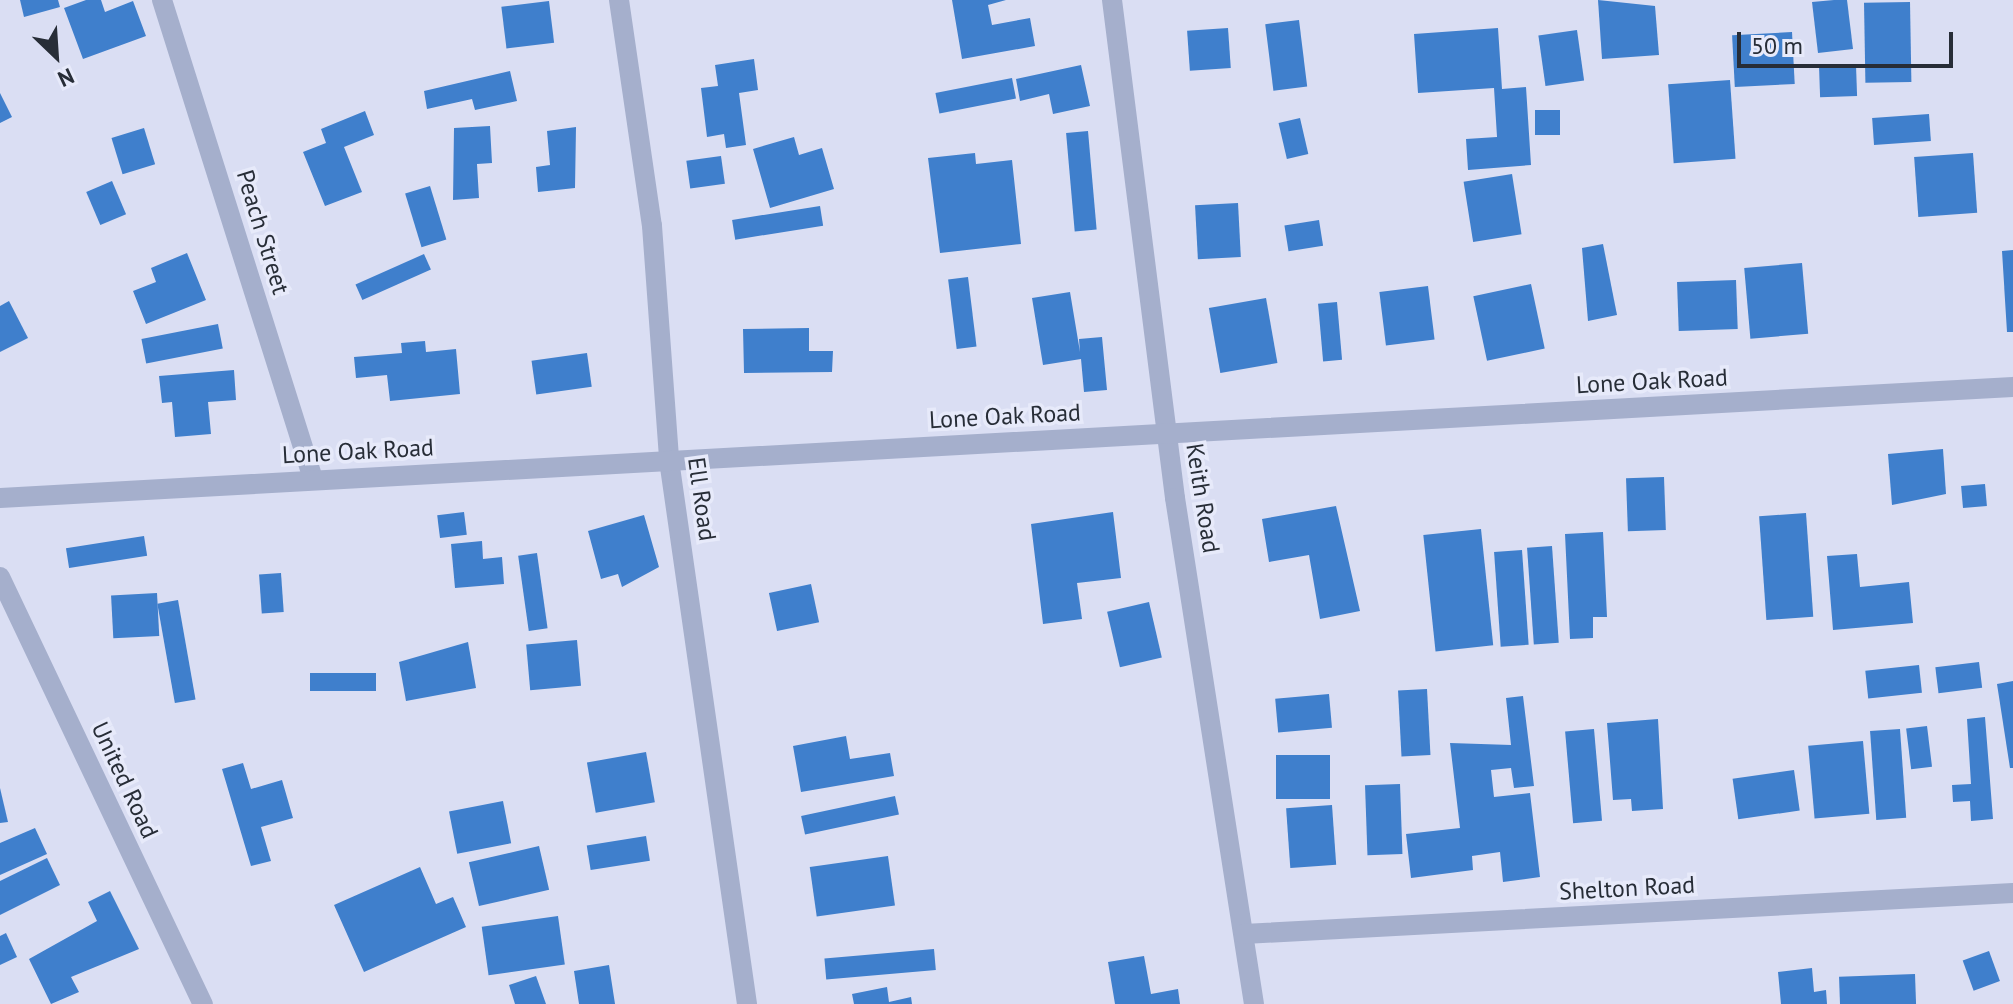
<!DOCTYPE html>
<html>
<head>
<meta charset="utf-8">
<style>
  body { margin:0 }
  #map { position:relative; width:2013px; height:1004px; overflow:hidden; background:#dadef3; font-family:"PT Sans",sans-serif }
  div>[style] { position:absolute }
  .building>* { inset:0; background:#3f7fcc; transform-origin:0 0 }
  .street>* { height:20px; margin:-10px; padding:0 10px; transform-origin:10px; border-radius:10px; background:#a5afcc }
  span { translate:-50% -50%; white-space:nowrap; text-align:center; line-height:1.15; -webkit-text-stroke:7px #e7eafa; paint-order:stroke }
  .street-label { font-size:24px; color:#272d37 }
  .north { position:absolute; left:16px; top:16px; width:80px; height:80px; -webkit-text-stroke:6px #e7eafa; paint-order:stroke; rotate:155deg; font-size:22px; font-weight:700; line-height:32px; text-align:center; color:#272d37 }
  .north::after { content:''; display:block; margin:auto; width:28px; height:36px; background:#272d37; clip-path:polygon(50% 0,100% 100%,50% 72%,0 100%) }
  .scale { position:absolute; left:1737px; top:32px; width:216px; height:36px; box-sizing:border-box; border:4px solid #272d37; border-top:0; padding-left:10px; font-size:24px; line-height:28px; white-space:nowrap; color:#272d37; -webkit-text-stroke:6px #e7eafa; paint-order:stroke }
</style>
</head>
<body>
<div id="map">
  <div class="building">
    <i style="clip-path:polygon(20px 0,58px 0,60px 7px,24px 17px)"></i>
    <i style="clip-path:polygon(86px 0,101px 0,105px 12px,133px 1px,146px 36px,83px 59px,64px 8px)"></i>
    <i style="clip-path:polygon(952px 0,1006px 0,988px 5px,992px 25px,1030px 18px,1035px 46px,962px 59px)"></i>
    <i style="clip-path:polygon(1598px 0,1655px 6px,1659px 55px,1602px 59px)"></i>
    <i style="clip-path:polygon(1834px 0,1847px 0,1853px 49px,1818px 53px,1812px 2px)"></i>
    <i style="left:549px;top:1px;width:42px;height:48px;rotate:83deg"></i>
    <i style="left:1910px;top:2px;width:80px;height:46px;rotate:89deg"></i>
    <i style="left:1299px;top:20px;width:67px;height:34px;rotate:83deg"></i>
    <i style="left:1228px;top:28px;width:40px;height:41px;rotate:86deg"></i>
    <i style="clip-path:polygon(1498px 28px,1502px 89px,1526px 87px,1531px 165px,1468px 170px,1466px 139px,1497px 137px,1494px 88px,1418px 93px,1414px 34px)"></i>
    <i style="left:1577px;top:30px;width:51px;height:39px;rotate:82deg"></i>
    <i style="left:1792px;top:32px;width:52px;height:60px;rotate:87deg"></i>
    <i style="clip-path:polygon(754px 59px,758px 90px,739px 93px,746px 145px,726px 148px,724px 134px,707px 137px,701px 88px,718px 86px,715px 65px)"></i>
    <i style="clip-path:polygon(1081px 65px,1090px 106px,1053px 114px,1049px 94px,1020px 101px,1016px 79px)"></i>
    <i style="left:1856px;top:65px;width:31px;height:37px;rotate:88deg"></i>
    <i style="clip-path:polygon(510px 71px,517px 101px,475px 110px,472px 99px,427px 109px,424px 91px)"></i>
    <i style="left:1012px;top:78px;width:21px;height:78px;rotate:79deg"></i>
    <i style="left:1730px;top:80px;width:79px;height:62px;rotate:86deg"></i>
    <i style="clip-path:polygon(0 93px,12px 117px,0 123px)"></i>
    <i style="left:1535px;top:110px;width:25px;height:25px"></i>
    <i style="clip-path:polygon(365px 111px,374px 135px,344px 147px,362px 192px,325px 206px,303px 152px,326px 143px,321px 129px)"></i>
    <i style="left:1929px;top:114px;width:27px;height:57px;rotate:86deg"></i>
    <i style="left:1300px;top:118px;width:37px;height:22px;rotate:77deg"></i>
    <i style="clip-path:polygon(490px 126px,492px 163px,477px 164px,479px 198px,453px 200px,454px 128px)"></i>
    <i style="clip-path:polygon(576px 127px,575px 188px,538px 192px,536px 167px,550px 165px,547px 131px)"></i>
    <i style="left:144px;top:128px;width:38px;height:34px;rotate:73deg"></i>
    <i style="left:1088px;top:131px;width:99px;height:22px;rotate:85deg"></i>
    <i style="clip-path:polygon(794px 137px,799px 155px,822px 148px,834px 189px,770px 208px,753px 149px)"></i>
    <i style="clip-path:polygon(975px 153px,976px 164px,1012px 160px,1021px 244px,940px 253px,928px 158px)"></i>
    <i style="left:1973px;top:153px;width:60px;height:59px;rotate:86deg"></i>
    <i style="left:721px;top:156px;width:28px;height:35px;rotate:82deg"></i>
    <i style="left:1512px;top:174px;width:61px;height:49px;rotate:81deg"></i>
    <i style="left:112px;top:181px;width:36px;height:28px;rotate:67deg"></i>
    <i style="left:430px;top:186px;width:56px;height:26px;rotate:73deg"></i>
    <i style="left:1238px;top:203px;width:54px;height:43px;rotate:87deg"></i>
    <i style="left:820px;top:206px;width:20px;height:89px;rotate:81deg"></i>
    <i style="left:1319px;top:220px;width:26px;height:35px;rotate:81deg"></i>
    <i style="clip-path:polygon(1603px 244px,1617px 315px,1588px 321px,1582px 248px)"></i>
    <i style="clip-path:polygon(2013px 250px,2013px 332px,2007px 332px,2002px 251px)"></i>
    <i style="clip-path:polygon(187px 253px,206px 300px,146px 324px,133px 291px,156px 282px,151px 268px)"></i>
    <i style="left:424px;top:254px;width:17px;height:75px;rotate:66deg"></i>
    <i style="left:1802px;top:263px;width:71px;height:58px;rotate:85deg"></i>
    <i style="left:968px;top:277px;width:70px;height:20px;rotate:83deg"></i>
    <i style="left:1736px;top:280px;width:49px;height:59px;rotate:88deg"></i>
    <i style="left:1531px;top:284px;width:66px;height:59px;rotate:78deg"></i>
    <i style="left:1428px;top:286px;width:54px;height:49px;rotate:83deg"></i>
    <i style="clip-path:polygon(1070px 292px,1080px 352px,1079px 339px,1102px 337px,1107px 390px,1084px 392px,1081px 359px,1043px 365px,1032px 298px)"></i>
    <i style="left:1266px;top:298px;width:66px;height:58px;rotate:80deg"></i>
    <i style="clip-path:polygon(9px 301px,28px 338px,0 352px,0 306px)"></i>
    <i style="left:1337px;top:302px;width:58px;height:19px;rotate:85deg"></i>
    <i style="left:218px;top:324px;width:25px;height:78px;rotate:79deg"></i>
    <i style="clip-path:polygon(809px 328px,809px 351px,833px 351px,832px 372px,744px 373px,743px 329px)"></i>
    <i style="clip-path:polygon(425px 341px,426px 352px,456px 349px,460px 394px,390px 401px,387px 375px,356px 378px,354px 357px,402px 353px,401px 343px)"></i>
    <i style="left:587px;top:353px;width:34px;height:56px;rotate:82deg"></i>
    <i style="clip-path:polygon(234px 370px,236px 400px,208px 402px,211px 434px,175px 437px,172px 402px,162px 403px,159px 376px)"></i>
    <i style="clip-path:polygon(1943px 449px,1946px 494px,1892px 505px,1888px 454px)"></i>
    <i style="left:1664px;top:477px;width:53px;height:38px;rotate:88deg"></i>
    <i style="left:1985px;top:484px;width:22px;height:24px;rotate:85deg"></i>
    <i style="clip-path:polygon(1336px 506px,1360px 611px,1320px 619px,1309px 555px,1269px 562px,1262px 519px)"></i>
    <i style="left:464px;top:512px;width:23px;height:27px;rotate:83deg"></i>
    <i style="clip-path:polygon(1113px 512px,1121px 578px,1077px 583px,1082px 619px,1043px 624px,1031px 524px)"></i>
    <i style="left:1806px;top:513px;width:104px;height:47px;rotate:86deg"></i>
    <i style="clip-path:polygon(644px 515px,659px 567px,622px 587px,618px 574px,601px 579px,588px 531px)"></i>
    <i style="left:1481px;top:529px;width:117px;height:58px;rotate:84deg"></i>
    <i style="clip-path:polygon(1603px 532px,1607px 617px,1593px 617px,1593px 638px,1570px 639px,1565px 534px)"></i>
    <i style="left:144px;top:536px;width:20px;height:79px;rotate:81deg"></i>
    <i style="clip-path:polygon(482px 541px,483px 559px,502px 557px,504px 584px,455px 588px,451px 544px)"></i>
    <i style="left:1552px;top:546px;width:97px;height:25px;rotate:86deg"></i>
    <i style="left:1522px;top:550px;width:95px;height:28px;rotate:86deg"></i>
    <i style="left:537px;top:553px;width:76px;height:19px;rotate:82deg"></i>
    <i style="clip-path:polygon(1857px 554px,1860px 587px,1909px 582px,1913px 623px,1833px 630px,1827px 556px)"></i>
    <i style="left:281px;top:573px;width:39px;height:22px;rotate:86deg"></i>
    <i style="left:811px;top:584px;width:39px;height:43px;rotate:78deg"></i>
    <i style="left:157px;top:593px;width:43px;height:46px;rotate:87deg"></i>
    <i style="left:178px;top:600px;width:101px;height:21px;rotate:80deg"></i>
    <i style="left:1149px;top:602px;width:57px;height:43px;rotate:77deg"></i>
    <i style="left:577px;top:640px;width:46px;height:51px;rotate:85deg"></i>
    <i style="clip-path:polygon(468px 642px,476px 688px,406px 701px,399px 662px)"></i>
    <i style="left:1979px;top:662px;width:26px;height:44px;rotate:83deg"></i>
    <i style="left:1919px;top:665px;width:28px;height:54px;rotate:84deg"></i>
    <i style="left:376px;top:673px;width:18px;height:66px;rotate:90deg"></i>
    <i style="clip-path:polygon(2013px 681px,2013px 768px,2010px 768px,1997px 684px)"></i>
    <i style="left:1427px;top:689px;width:66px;height:29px;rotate:87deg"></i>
    <i style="left:1329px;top:694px;width:34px;height:54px;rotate:85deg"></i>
    <i style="clip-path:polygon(1523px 696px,1534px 786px,1514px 788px,1511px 768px,1491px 770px,1494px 797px,1530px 793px,1540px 877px,1503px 882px,1500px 852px,1472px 856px,1473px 870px,1411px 878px,1406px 834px,1460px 828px,1450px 743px,1511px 745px,1506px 698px)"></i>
    <i style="clip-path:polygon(1985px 717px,1993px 819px,1971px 821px,1970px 801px,1953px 802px,1952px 785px,1971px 784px,1967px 719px)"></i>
    <i style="clip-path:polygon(1658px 719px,1663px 809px,1632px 811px,1631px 799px,1613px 800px,1607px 723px)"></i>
    <i style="left:1927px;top:726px;width:41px;height:21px;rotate:83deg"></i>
    <i style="left:1594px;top:729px;width:92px;height:29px;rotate:85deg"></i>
    <i style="left:1900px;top:729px;width:89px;height:30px;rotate:86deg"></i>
    <i style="clip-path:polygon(846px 736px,850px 759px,890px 753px,894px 776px,801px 792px,793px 746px)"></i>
    <i style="left:1863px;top:741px;width:73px;height:55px;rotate:85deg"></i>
    <i style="left:646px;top:752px;width:51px;height:60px;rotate:80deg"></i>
    <i style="left:1276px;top:755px;width:54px;height:44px"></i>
    <i style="clip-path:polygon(243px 763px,251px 789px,282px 780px,293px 818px,261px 827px,271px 861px,251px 866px,222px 769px)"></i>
    <i style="left:1794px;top:770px;width:41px;height:62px;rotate:82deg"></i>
    <i style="left:1400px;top:784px;width:70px;height:35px;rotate:88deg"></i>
    <i style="clip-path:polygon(0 788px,8px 822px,0 823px)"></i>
    <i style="left:895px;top:796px;width:19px;height:96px;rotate:78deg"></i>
    <i style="left:503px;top:801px;width:43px;height:55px;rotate:79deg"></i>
    <i style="left:1332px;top:805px;width:60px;height:46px;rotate:86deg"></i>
    <i style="clip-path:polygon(35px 828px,47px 854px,0 875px,0 843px)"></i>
    <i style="left:646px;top:836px;width:25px;height:60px;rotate:81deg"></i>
    <i style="left:539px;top:846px;width:45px;height:72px;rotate:77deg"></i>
    <i style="left:888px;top:856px;width:50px;height:79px;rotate:82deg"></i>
    <i style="clip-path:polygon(47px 858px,60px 885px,0 915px,0 881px)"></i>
    <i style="clip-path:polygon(420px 867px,436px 904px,453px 897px,466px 927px,364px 972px,334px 905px)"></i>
    <i style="clip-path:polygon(110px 891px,139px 949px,71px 977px,79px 992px,51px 1004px,29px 959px,97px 921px,88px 902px)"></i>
    <i style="left:558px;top:916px;width:49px;height:77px;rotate:82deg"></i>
    <i style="clip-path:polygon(6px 933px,17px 957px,0 965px,0 936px)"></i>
    <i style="left:934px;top:949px;width:21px;height:110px;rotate:85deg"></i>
    <i style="left:1989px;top:951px;width:32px;height:28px;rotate:70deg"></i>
    <i style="clip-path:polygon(1144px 956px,1151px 994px,1178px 989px,1180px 1004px,1115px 1004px,1108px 962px)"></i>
    <i style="clip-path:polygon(609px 965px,615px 1004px,579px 1004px,574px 971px)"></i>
    <i style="clip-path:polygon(1812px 968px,1814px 992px,1826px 990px,1827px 1004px,1781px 1004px,1778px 972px)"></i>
    <i style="left:1915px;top:974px;width:30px;height:76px;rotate:88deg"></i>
    <i style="clip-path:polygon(536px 976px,546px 1004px,515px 1004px,509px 985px)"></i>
    <i style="clip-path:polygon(887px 987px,889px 1002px,911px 997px,912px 1004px,854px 1004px,852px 994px)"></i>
  </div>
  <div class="street">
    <i style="left:162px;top:0;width:502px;rotate:72.5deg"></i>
    <i style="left:619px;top:0;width:228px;rotate:81.7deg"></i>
    <i style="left:652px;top:226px;width:235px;rotate:85.8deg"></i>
    <i style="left:669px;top:460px;width:550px;rotate:81.84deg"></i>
    <i style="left:1112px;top:0;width:502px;rotate:82.79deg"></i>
    <i style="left:1175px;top:498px;width:512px;rotate:81.13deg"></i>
    <i style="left:0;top:498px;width:2016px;rotate:-3.16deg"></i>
    <i style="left:0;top:577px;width:473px;rotate:64.6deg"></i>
    <i style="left:1244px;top:934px;width:770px;rotate:-3.05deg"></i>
  </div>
  <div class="street-label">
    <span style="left:263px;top:232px;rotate:73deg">Peach Street</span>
    <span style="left:1652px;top:381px;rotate:-3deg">Lone Oak Road</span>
    <span style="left:1005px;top:416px;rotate:-3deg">Lone Oak Road</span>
    <span style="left:358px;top:451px;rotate:-3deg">Lone Oak Road</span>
    <span style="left:1203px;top:498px;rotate:81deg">Keith Road</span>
    <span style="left:702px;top:499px;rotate:82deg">Ell Road</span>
    <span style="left:125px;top:780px;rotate:65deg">United Road</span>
    <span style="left:1627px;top:888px;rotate:-3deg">Shelton Road</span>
  </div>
  <div class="north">N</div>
  <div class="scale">50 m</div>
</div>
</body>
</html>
